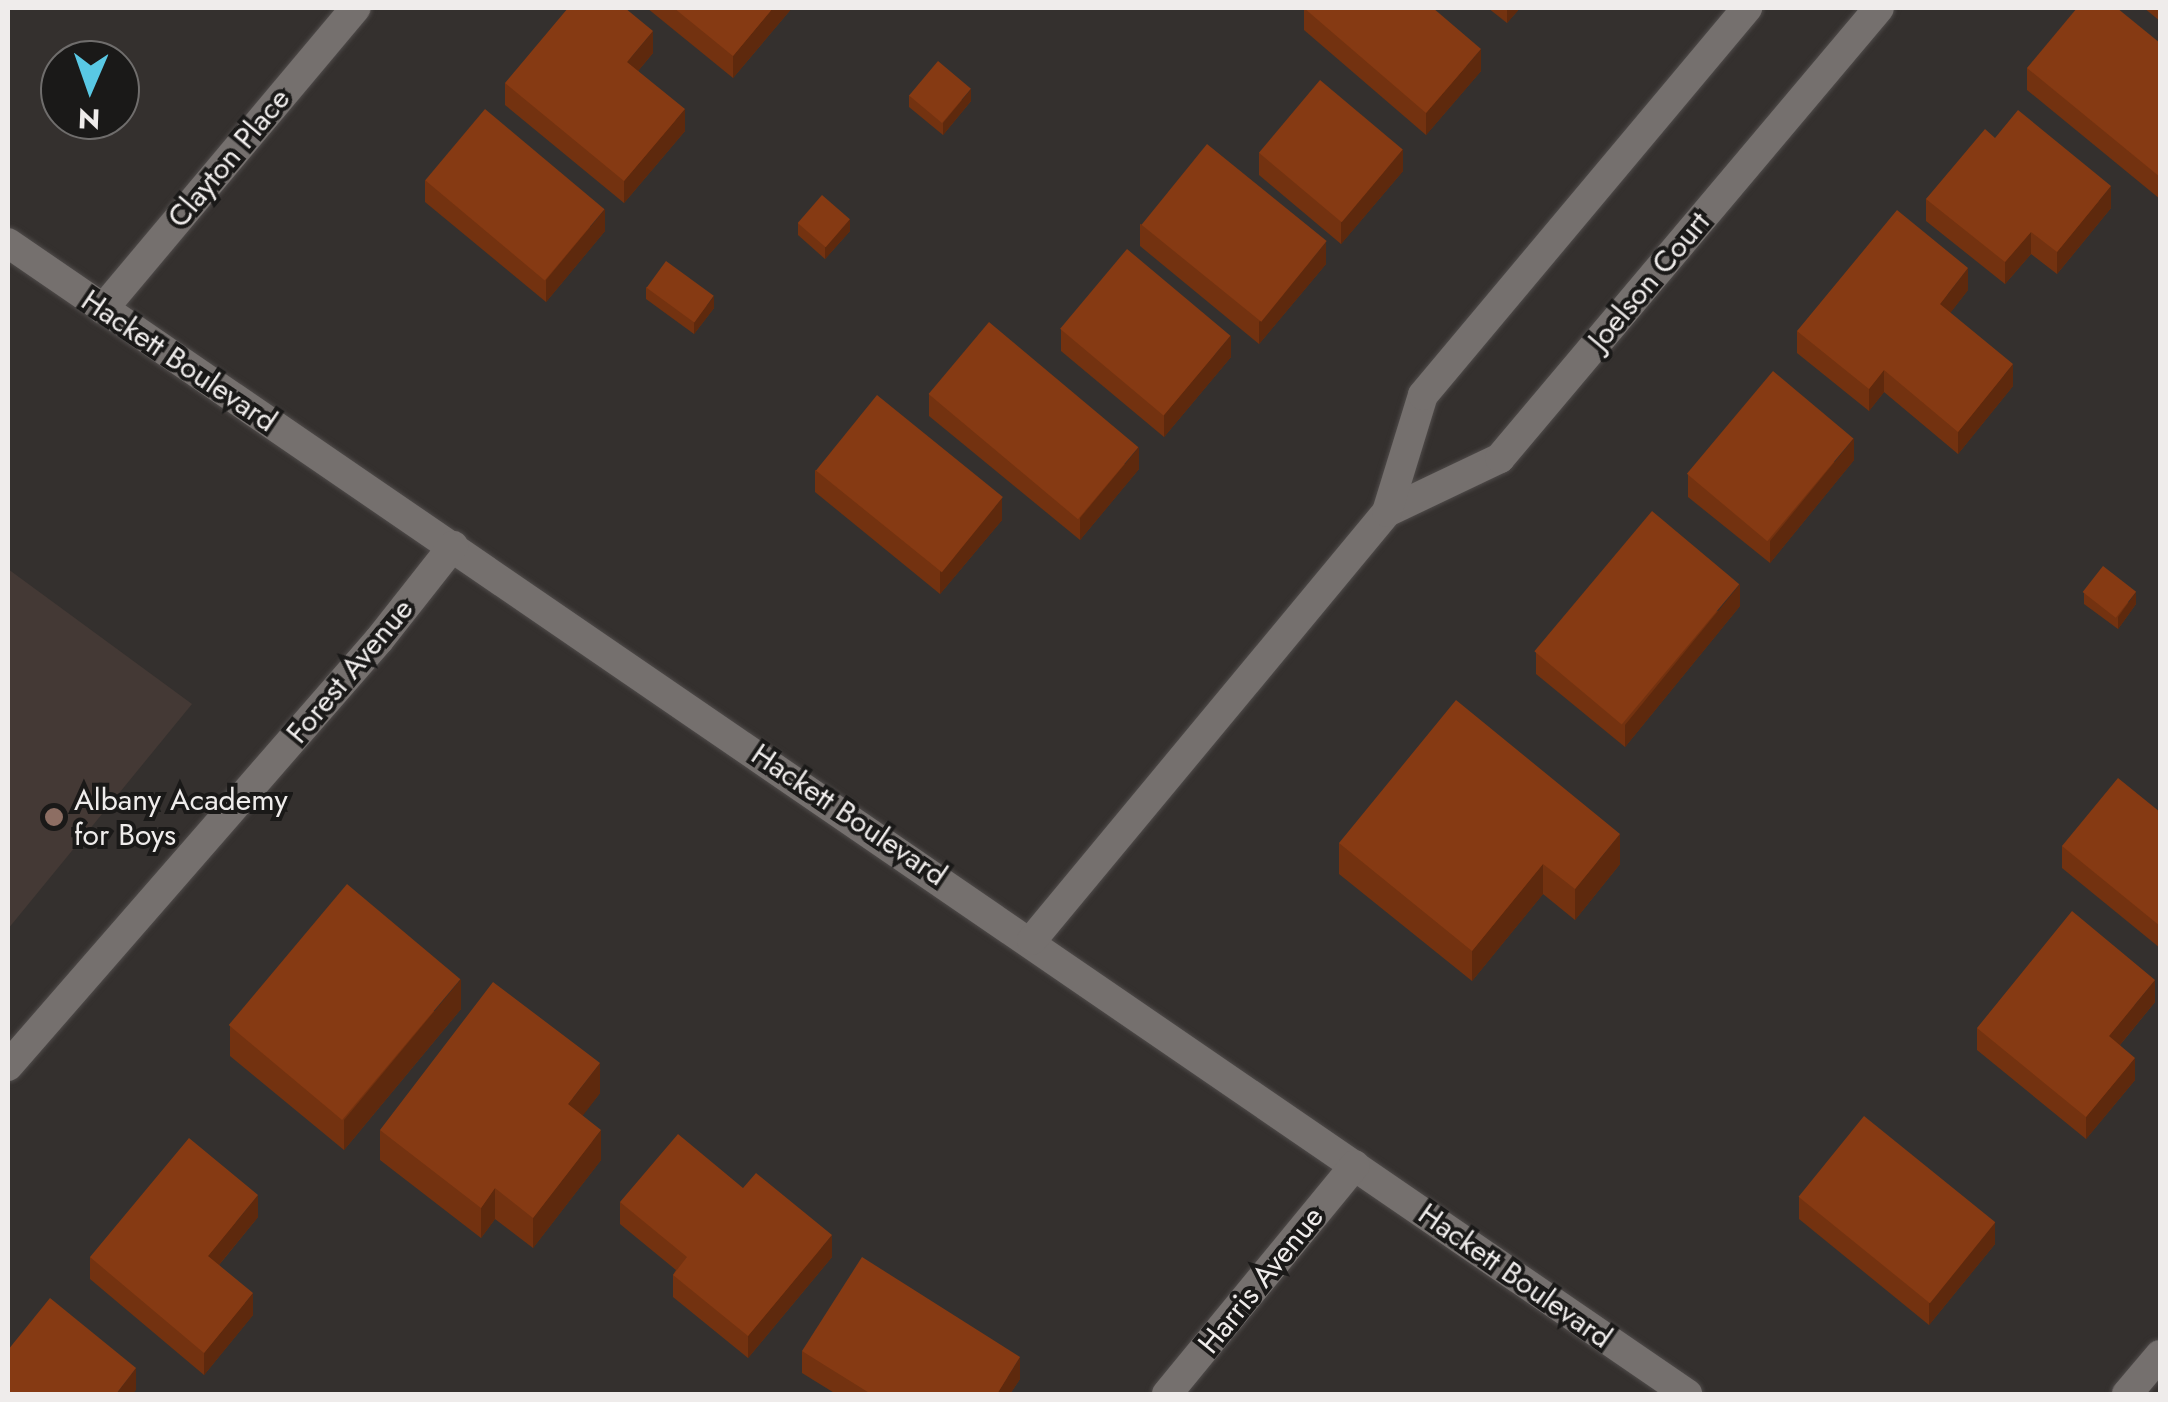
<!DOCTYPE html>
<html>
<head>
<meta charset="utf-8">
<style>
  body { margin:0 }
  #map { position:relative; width:2168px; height:1402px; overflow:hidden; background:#34302e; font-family:Jost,sans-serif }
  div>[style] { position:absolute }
  .built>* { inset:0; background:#443935 }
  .roads { filter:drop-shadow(0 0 2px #4f4b4a) drop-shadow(0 0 2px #4f4b4a) }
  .minor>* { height:30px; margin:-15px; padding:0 15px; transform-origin:15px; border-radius:15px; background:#75706e }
  .wall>* { inset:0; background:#733210 }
  .shaded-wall>* { inset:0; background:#5e290d }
  .building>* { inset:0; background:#863a13; transform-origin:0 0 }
  .dots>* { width:28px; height:28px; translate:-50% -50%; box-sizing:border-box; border:5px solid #1a1918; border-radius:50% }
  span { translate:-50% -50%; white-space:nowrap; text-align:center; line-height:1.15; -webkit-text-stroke:8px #1a1918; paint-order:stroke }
  .street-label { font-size:30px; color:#efeceb }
  .poi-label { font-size:30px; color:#efeceb }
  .left { translate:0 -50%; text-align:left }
  .frame { position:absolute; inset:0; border:10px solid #efeceb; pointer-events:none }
  .north { position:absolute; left:40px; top:40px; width:100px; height:100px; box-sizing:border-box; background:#1a1918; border:2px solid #6f6d6c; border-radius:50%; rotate:182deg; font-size:28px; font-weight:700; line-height:40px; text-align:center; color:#efeceb }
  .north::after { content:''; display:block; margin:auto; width:35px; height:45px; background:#59c8e4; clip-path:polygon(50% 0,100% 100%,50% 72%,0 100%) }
</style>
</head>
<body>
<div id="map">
  <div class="built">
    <i style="clip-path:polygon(8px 569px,192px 704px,8px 929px)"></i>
  </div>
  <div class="roads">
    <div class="minor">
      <i style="left:8px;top:243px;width:2036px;rotate:34.43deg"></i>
      <i style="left:103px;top:309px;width:393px;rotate:-50deg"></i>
      <i style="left:1387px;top:512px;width:125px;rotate:-25.5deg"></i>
      <i style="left:1500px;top:458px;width:588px;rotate:-49.9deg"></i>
      <i style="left:1032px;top:940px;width:556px;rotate:-50.33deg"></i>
      <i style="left:1387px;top:512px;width:122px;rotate:-72.9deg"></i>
      <i style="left:1423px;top:395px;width:505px;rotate:-50.06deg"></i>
      <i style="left:8px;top:1066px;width:565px;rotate:-48.95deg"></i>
      <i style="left:379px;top:640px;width:120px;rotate:-51.8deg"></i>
      <i style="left:1167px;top:1394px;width:296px;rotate:-50.6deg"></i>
      <i style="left:2127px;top:1394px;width:51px;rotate:-49.8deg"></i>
    </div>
  </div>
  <div class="wall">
    <i style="clip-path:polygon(647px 8px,792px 8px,733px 78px)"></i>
    <i style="clip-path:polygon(1304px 8px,1481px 71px,1426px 135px,1304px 30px)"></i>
    <i style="clip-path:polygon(1488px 8px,1520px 8px,1507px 23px)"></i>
    <i style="clip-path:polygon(2144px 8px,2160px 8px,2160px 21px)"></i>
    <i style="clip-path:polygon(2160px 43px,2160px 199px,2027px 90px,2027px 68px)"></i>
    <i style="clip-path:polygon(653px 53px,638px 71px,685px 131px,624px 203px,505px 105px,505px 83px)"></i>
    <i style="clip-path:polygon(909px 95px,971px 101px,943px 135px,909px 107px)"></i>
    <i style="clip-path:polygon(1995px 138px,2111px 208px,2057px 274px,2031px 254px,2005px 284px,1926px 221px,1926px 199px)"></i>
    <i style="clip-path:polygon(1259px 153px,1403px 171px,1341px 244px,1259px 175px)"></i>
    <i style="clip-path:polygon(425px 180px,605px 231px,546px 302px,425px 202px)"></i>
    <i style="clip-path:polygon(798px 223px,850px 231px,825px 259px,798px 235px)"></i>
    <i style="clip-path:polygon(1140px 224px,1326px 264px,1259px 344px,1140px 246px)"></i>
    <i style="clip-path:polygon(646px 287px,714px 308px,694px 334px,646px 299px)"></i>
    <i style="clip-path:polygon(1968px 290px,1950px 313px,2013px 386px,1958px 454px,1884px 392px,1869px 411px,1797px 353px,1797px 331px)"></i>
    <i style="clip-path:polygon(1061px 329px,1231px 357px,1164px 437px,1061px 351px)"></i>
    <i style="clip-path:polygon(929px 394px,1139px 469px,1080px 540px,929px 416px)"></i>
    <i style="clip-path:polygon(1854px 460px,1770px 563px,1688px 497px,1688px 475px)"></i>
    <i style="clip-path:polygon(815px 470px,1002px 520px,940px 594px,815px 492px)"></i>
    <i style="clip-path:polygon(2084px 593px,2136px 604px,2118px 629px,2084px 604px)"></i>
    <i style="clip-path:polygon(1740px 606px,1625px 747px,1536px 674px,1536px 652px)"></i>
    <i style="clip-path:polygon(2160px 812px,2160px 948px,2062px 868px,2062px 846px)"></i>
    <i style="clip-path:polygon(1339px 843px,1620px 864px,1575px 920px,1543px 894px,1472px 981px,1339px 874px)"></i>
    <i style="clip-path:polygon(2155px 1002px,2120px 1045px,2135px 1080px,2086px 1139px,1977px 1050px,1977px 1028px)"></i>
    <i style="clip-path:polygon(461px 1009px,344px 1150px,230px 1056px,230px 1026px)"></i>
    <i style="clip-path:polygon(600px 1093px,582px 1116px,601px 1160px,533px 1248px,495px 1219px,481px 1238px,380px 1160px,380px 1130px)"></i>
    <i style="clip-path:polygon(743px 1188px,832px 1257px,748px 1358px,673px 1297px,673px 1275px,676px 1270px,620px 1224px,620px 1202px)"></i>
    <i style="clip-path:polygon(1799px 1197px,1995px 1244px,1929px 1325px,1799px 1219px)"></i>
    <i style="clip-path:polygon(258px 1217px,219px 1265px,253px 1315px,204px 1375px,90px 1279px,90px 1257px)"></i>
    <i style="clip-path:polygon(802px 1351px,1020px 1379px,1010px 1394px,836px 1394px,802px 1373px)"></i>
  </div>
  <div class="shaded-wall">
    <i style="clip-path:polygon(773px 8px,792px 8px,733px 78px,733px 56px)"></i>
    <i style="clip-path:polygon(1507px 8px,1520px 8px,1507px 23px)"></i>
    <i style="clip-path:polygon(653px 31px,653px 53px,627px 84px,627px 62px)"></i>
    <i style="clip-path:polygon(1481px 49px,1481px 71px,1426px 135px,1426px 113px)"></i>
    <i style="clip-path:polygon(971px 89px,971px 101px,943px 135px,943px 123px)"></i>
    <i style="clip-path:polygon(685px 109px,685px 131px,624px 203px,624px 181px)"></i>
    <i style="clip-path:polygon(1403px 149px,1403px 171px,1341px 244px,1341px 222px)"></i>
    <i style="clip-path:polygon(2111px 186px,2111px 208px,2057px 274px,2057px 252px)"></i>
    <i style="clip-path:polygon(605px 209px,605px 231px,546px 302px,546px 280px)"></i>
    <i style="clip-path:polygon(850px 219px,850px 231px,825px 259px,825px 247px)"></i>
    <i style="clip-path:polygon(2031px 232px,2031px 254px,2005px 284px,2005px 262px)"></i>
    <i style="clip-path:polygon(1326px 242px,1326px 264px,1259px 344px,1259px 322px)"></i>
    <i style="clip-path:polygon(1968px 268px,1968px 290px,1940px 326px,1940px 304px)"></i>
    <i style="clip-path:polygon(714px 296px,714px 308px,694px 334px,694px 322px)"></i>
    <i style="clip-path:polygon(1231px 335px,1231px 357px,1164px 437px,1164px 415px)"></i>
    <i style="clip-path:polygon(2013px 364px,2013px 386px,1958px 454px,1958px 432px)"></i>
    <i style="clip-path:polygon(1884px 370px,1884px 392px,1869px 411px,1869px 389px)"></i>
    <i style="clip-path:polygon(1854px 438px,1854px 460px,1770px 563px,1770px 541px)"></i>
    <i style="clip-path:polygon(1139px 447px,1139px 469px,1080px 540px,1080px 518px)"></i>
    <i style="clip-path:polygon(1002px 498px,1002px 520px,940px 594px,940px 572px)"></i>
    <i style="clip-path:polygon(1740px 584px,1740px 606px,1625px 747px,1625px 725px)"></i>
    <i style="clip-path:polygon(2136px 592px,2136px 604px,2118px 629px,2118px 617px)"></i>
    <i style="clip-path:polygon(1620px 834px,1620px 864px,1575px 920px,1575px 889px)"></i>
    <i style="clip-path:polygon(1543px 864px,1543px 894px,1472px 981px,1472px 951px)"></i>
    <i style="clip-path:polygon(461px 979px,461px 1009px,344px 1150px,344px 1120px)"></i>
    <i style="clip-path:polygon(2155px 980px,2155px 1002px,2109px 1058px,2109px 1036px)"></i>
    <i style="clip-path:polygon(2135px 1058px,2135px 1080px,2086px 1139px,2086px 1117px)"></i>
    <i style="clip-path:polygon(600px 1063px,600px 1093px,568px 1135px,568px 1104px)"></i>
    <i style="clip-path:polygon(601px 1130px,601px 1160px,533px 1248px,533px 1218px)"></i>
    <i style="clip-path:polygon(495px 1188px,495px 1219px,481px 1238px,481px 1208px)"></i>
    <i style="clip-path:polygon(258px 1195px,258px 1217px,208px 1278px,208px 1256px)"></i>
    <i style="clip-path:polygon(1995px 1222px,1995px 1244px,1929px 1325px,1929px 1303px)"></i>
    <i style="clip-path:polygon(832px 1235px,832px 1257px,748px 1358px,748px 1336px)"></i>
    <i style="clip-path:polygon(253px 1293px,253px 1315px,204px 1375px,204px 1353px)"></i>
    <i style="clip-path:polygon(1020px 1357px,1020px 1379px,1010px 1394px,997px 1394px)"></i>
    <i style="clip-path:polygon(136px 1368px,136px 1390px,133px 1394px,116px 1394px)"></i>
  </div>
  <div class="building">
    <i style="clip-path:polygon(568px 8px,625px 8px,653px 31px,627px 62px,685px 109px,624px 181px,505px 83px)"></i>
    <i style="clip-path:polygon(674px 8px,773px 8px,733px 56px)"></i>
    <i style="clip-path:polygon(1304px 8px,1433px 8px,1481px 49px,1426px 113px)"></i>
    <i style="clip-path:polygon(2077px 8px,2117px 8px,2160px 43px,2160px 177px,2027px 68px)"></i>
    <i style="left:938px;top:61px;width:43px;height:45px;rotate:40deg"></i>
    <i style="left:1320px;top:80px;width:108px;height:95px;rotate:40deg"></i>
    <i style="left:485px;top:109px;width:156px;height:93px;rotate:40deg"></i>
    <i style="clip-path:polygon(2018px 110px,2111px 186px,2057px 252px,2031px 232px,2005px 262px,1926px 199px,1985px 129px,1995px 138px)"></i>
    <i style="left:1207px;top:144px;width:154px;height:104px;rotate:39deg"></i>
    <i style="left:822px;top:195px;width:37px;height:37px;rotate:41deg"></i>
    <i style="clip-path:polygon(1897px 210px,1968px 268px,1940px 304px,2013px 364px,1958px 432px,1884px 370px,1869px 389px,1797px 331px)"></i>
    <i style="left:1127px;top:249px;width:135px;height:104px;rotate:40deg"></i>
    <i style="left:666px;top:261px;width:59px;height:33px;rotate:36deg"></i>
    <i style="left:989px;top:322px;width:195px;height:94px;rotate:40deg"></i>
    <i style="left:1773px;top:371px;width:105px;height:134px;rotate:40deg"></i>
    <i style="left:877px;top:395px;width:162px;height:97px;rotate:39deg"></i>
    <i style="left:1652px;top:511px;width:114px;height:183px;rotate:40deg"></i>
    <i style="left:2103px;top:566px;width:42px;height:33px;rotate:38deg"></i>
    <i style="clip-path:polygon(1456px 700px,1620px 834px,1575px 889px,1543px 864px,1472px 951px,1339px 843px)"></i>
    <i style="clip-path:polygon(2118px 778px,2160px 812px,2160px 926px,2062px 846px)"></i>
    <i style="left:347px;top:884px;width:148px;height:184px;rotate:40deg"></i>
    <i style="clip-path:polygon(2072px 911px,2155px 980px,2109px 1036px,2135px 1058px,2086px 1117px,1977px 1028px)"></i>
    <i style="clip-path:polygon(493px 982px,600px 1063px,568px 1104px,601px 1130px,533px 1218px,495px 1188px,481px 1208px,380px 1130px)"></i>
    <i style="left:1864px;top:1116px;width:169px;height:104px;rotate:39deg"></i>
    <i style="clip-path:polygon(678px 1134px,743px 1188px,756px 1173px,832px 1235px,748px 1336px,673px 1275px,687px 1257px,620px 1202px)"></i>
    <i style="clip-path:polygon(189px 1138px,258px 1195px,208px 1256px,253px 1293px,204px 1353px,90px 1257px)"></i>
    <i style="clip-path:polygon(862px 1257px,1020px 1357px,997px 1394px,871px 1394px,802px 1351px)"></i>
    <i style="clip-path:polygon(50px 1298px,136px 1368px,116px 1394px,8px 1394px,8px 1350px)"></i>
  </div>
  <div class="dots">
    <i style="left:54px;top:817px;background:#8d6e63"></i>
  </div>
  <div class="street-label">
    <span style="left:229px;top:158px;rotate:-50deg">Clayton Place</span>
    <span style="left:1649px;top:281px;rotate:-50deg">Joelson Court</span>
    <span style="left:179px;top:361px;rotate:34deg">Hackett Boulevard</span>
    <span style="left:350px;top:671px;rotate:-50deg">Forest Avenue</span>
    <span style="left:849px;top:815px;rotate:34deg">Hackett Boulevard</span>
    <span style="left:1515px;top:1276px;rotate:35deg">Hackett Boulevard</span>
    <span style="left:1261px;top:1280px;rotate:-51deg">Harris Avenue</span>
  </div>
  <div class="poi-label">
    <span class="left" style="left:74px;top:817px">Albany Academy<br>for Boys</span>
  </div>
  <div class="frame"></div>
  <div class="north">N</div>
</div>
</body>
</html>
